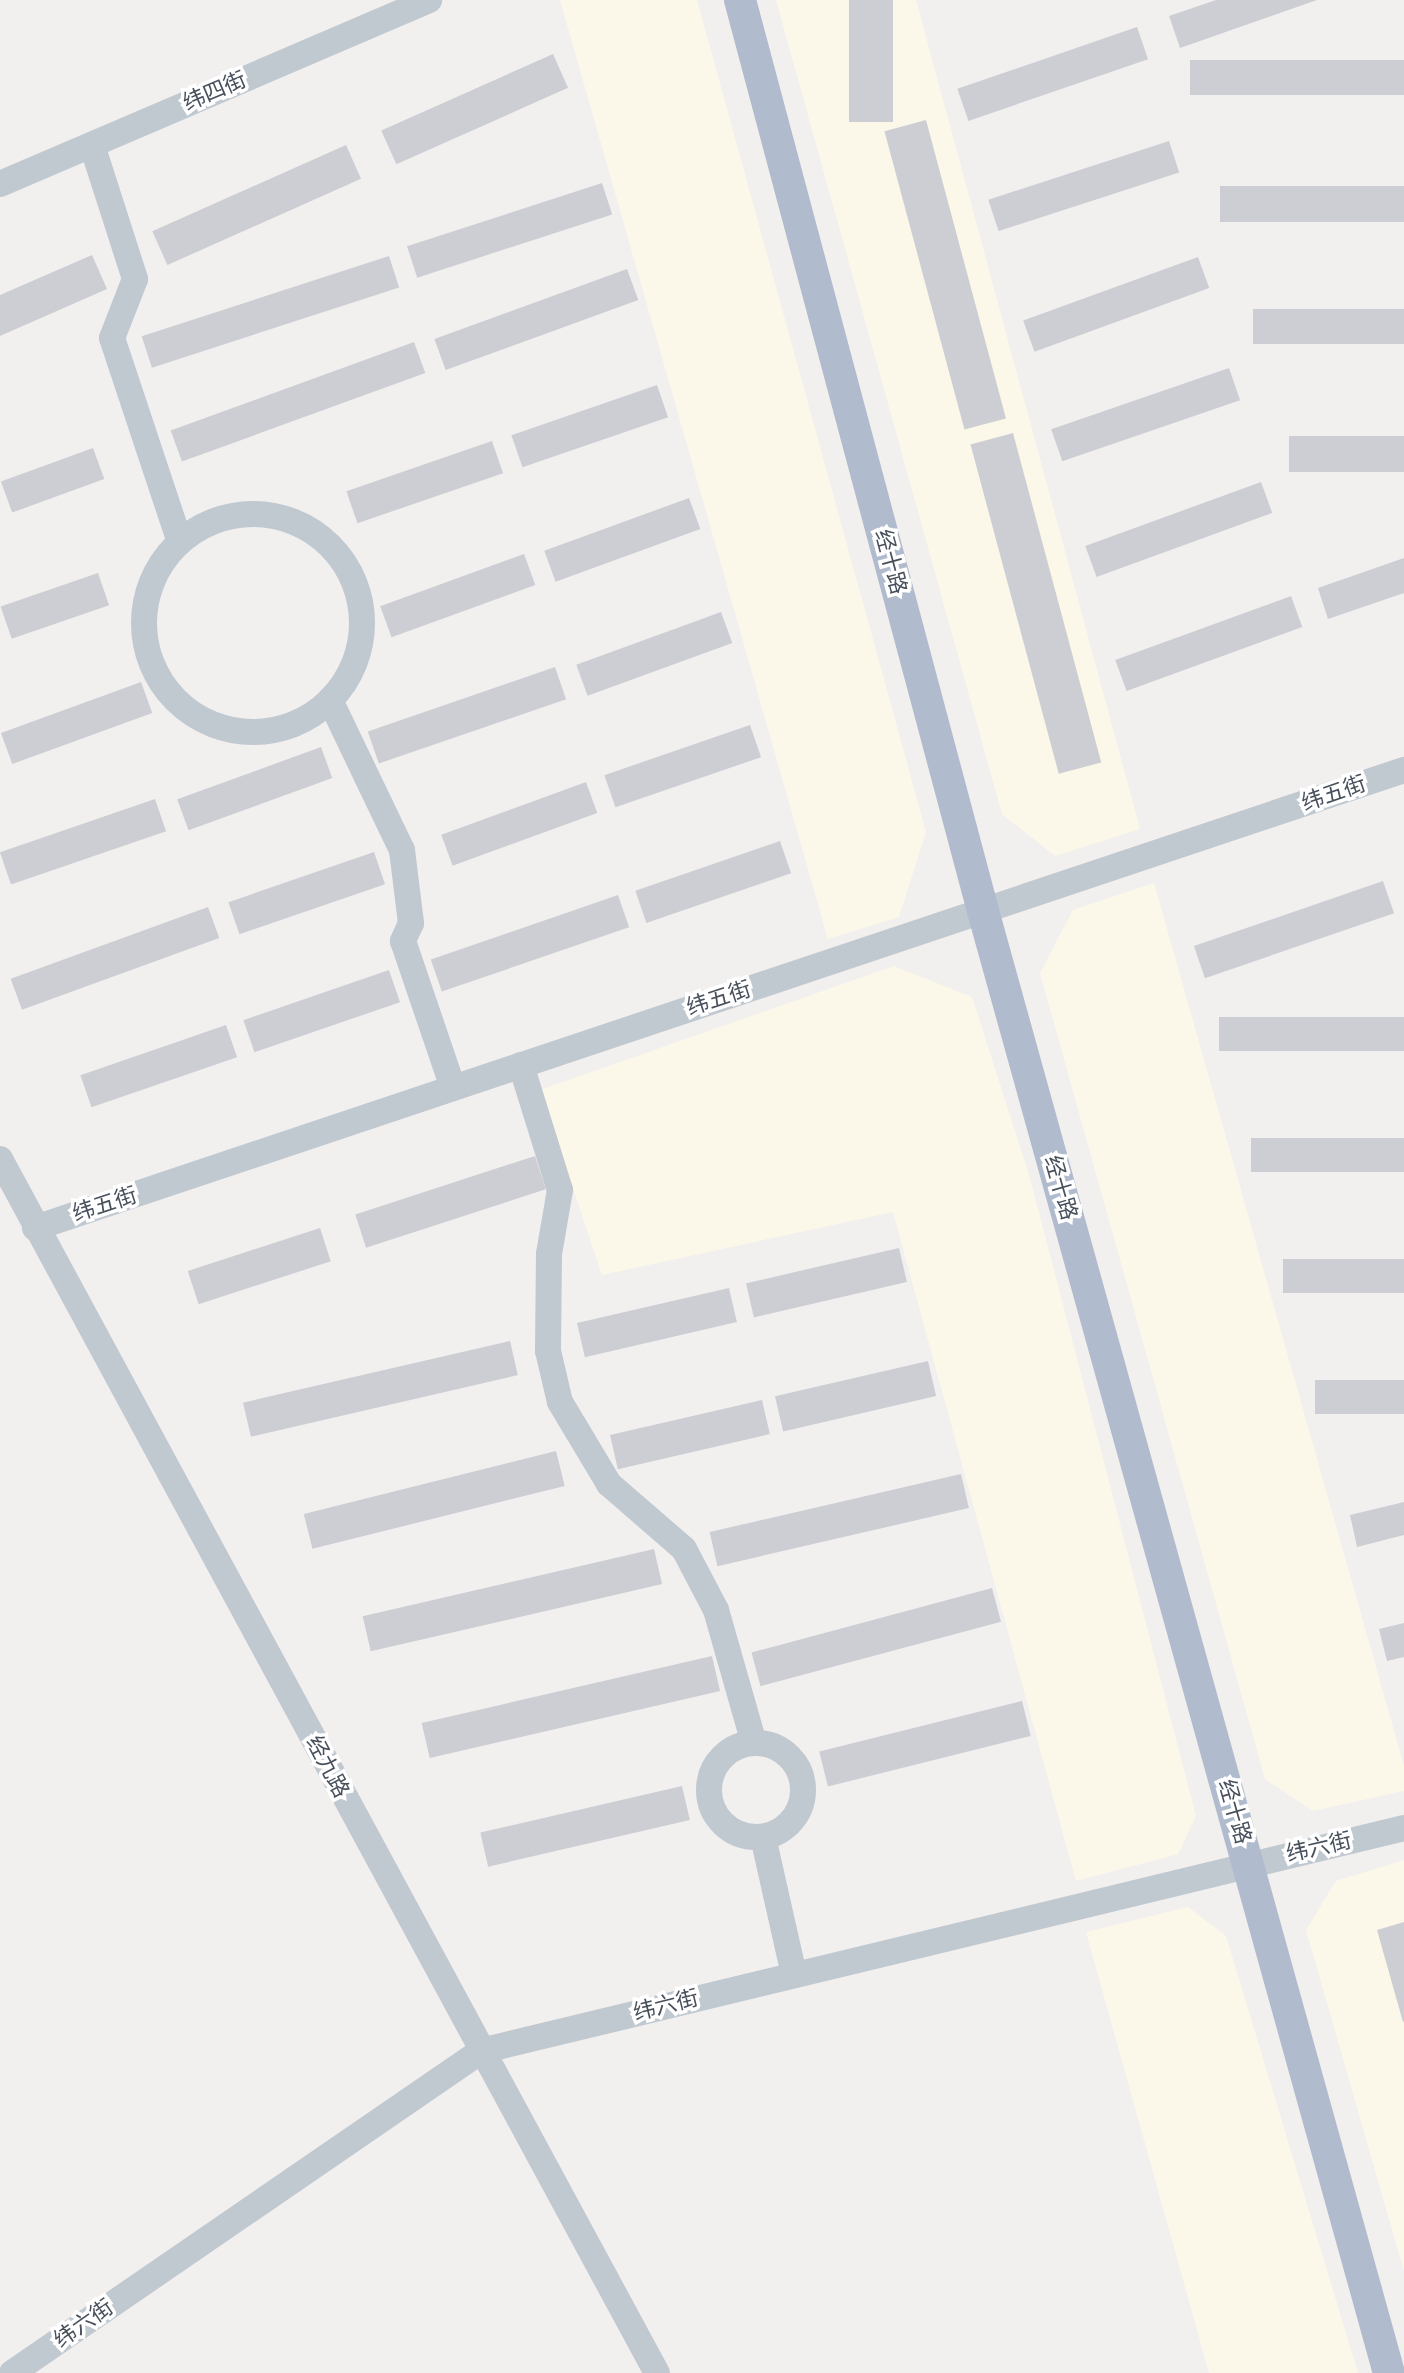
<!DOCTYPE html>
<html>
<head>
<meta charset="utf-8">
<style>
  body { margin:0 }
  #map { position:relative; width:1404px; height:2373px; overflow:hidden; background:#f2efef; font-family:Karla,"Noto Sans SC",sans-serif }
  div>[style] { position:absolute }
  .commercial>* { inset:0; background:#fbf8e9 }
  .building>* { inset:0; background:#ccced4; transform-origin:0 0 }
  .minor>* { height:26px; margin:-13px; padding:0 13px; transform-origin:13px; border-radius:13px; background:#c0c8d0 }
  .minor>.ring { margin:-13px; padding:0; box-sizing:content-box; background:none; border:26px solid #c0c8d0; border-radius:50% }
  .major>* { height:32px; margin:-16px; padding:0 16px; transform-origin:16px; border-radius:16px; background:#b0bbcd }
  span { translate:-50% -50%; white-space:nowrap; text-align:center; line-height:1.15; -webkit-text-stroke:7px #fff; paint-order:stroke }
  .street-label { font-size:22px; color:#48505c }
</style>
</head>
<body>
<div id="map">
  <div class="commercial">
    <i style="clip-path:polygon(560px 0,697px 0,926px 832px,899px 917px,828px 939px)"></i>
    <i style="clip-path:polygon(776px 0,916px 0,1140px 829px,1055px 856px,1002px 814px)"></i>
    <i style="clip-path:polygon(1154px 883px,1404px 1766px,1404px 1791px,1313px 1811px,1265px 1779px,1040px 973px,1073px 910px)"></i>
    <i style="clip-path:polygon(894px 966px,972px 997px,1030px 1178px,1196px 1816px,1178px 1854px,1076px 1881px,893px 1212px,602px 1275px,540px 1090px)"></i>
    <i style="clip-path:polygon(1404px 1860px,1404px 2271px,1306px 1930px,1336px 1881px)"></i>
    <i style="clip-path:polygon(1188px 1907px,1226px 1936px,1358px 2373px,1209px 2373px,1086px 1932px)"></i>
  </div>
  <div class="building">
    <i style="left:849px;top:0;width:44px;height:122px"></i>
    <i style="clip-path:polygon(1216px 0,1317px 0,1180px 48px,1169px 16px)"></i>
    <i style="left:1137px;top:27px;width:34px;height:190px;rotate:71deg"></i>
    <i style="left:553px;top:54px;width:37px;height:188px;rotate:66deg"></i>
    <i style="left:1404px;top:60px;width:35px;height:214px;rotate:90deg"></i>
    <i style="left:926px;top:120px;width:309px;height:43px;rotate:75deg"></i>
    <i style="left:1169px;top:141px;width:33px;height:190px;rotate:72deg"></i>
    <i style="left:346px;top:145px;width:37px;height:212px;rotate:66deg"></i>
    <i style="left:602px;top:183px;width:33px;height:205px;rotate:72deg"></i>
    <i style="left:1404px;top:186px;width:36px;height:184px;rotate:90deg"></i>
    <i style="clip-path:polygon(92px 255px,107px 289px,0 336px,0 295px)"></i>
    <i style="left:389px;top:256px;width:33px;height:260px;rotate:72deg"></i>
    <i style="left:1198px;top:257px;width:33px;height:186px;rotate:70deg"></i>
    <i style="left:627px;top:269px;width:33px;height:205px;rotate:70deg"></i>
    <i style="left:1404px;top:309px;width:35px;height:151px;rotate:90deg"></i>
    <i style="left:414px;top:342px;width:33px;height:259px;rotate:70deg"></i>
    <i style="left:1229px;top:368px;width:34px;height:188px;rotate:71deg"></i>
    <i style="left:657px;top:385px;width:34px;height:154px;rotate:71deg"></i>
    <i style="left:1013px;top:433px;width:341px;height:44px;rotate:75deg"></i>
    <i style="left:1404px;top:436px;width:36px;height:115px;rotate:90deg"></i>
    <i style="left:492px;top:441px;width:34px;height:154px;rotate:71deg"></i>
    <i style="left:93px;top:448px;width:33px;height:98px;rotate:70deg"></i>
    <i style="left:1261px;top:482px;width:33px;height:187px;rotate:70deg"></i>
    <i style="left:689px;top:498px;width:33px;height:154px;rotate:70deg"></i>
    <i style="left:524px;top:554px;width:33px;height:153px;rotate:70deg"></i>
    <i style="clip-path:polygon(1404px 558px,1404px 593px,1328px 619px,1318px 588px)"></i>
    <i style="left:98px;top:573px;width:34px;height:103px;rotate:71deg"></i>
    <i style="left:1291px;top:596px;width:33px;height:187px;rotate:70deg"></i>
    <i style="left:721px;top:612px;width:33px;height:154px;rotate:70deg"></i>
    <i style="left:555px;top:667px;width:34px;height:198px;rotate:71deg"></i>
    <i style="left:141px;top:682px;width:33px;height:149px;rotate:70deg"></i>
    <i style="left:750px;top:725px;width:34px;height:154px;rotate:71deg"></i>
    <i style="left:321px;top:747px;width:33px;height:153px;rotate:70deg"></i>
    <i style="left:586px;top:782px;width:33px;height:154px;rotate:70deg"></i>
    <i style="left:155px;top:799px;width:34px;height:164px;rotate:71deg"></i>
    <i style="left:780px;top:841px;width:34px;height:153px;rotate:71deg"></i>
    <i style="left:374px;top:852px;width:34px;height:154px;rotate:71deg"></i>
    <i style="left:1383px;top:881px;width:34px;height:200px;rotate:71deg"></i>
    <i style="left:618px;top:895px;width:34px;height:198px;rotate:71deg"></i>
    <i style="left:208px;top:907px;width:33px;height:210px;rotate:70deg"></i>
    <i style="left:389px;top:970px;width:34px;height:154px;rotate:71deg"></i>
    <i style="left:1404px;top:1017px;width:34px;height:185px;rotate:90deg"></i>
    <i style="left:226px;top:1025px;width:34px;height:154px;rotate:71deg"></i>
    <i style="left:1404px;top:1138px;width:34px;height:153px;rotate:90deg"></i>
    <i style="left:535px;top:1156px;width:35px;height:189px;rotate:72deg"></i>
    <i style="left:320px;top:1228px;width:35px;height:139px;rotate:72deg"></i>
    <i style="left:899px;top:1248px;width:35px;height:157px;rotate:77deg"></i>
    <i style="left:1404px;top:1259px;width:34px;height:121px;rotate:90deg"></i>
    <i style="left:729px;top:1288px;width:35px;height:156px;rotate:77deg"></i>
    <i style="left:510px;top:1341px;width:35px;height:274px;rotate:77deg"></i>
    <i style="left:928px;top:1361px;width:36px;height:157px;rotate:77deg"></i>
    <i style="left:1404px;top:1380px;width:34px;height:89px;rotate:90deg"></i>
    <i style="left:762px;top:1400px;width:35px;height:156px;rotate:77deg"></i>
    <i style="left:556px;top:1451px;width:36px;height:260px;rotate:76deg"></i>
    <i style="left:961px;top:1474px;width:35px;height:258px;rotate:77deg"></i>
    <i style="clip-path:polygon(1404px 1502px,1404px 1535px,1357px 1547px,1350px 1515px)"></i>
    <i style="left:654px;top:1549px;width:36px;height:299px;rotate:77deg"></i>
    <i style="left:992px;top:1588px;width:35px;height:249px;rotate:75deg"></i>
    <i style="clip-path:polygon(1404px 1623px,1404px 1657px,1387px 1661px,1379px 1629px)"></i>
    <i style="left:712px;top:1656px;width:36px;height:298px;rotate:77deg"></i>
    <i style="left:1022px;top:1701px;width:36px;height:209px;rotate:76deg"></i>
    <i style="left:682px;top:1786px;width:35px;height:207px;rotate:77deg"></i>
    <i style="clip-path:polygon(1404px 1922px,1404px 2021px,1403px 2022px,1377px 1930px)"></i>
  </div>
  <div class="minor">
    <i style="left:92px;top:145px;width:141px;rotate:72.2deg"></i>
    <i style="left:135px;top:279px;width:63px;rotate:111.3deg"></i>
    <i style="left:112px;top:338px;width:215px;rotate:71.6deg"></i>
    <i style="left:0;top:184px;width:467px;rotate:-23.2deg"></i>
    <i class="ring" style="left:144px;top:514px;width:192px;height:192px"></i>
    <i style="left:330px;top:700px;width:166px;rotate:64.4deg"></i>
    <i style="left:402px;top:850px;width:74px;rotate:83deg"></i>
    <i style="left:411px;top:923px;width:20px;rotate:114deg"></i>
    <i style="left:403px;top:941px;width:155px;rotate:71.2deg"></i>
    <i style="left:521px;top:1065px;width:131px;rotate:72.7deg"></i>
    <i style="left:560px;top:1190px;width:65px;rotate:99.8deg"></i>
    <i style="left:549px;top:1254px;width:97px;rotate:90.6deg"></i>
    <i style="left:548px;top:1351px;width:52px;rotate:76.8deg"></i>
    <i style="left:560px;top:1402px;width:96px;rotate:59.1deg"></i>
    <i style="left:609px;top:1484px;width:99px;rotate:40.9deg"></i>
    <i style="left:684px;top:1549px;width:69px;rotate:62.3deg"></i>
    <i style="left:716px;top:1610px;width:138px;rotate:74.1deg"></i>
    <i style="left:0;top:1159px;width:1380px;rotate:61.58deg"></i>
    <i style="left:35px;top:1228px;width:1444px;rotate:-18.5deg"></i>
    <i class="ring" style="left:709px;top:1743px;width:68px;height:68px"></i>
    <i style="left:763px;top:1837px;width:141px;rotate:77.3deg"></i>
    <i style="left:12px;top:2373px;width:569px;rotate:-34.47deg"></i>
    <i style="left:481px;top:2051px;width:950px;rotate:-13.58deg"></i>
  </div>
  <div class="major">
    <i style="left:740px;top:0;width:943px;rotate:75.06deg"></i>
    <i style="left:983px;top:911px;width:1517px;rotate:74.48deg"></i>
  </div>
  <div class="street-label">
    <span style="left:215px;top:92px;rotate:-23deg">纬四街</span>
    <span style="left:890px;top:562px;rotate:75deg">经十路</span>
    <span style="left:1334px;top:794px;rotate:-19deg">纬五街</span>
    <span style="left:719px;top:999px;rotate:-18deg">纬五街</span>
    <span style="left:1060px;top:1188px;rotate:74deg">经十路</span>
    <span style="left:105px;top:1205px;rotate:-18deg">纬五街</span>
    <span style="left:327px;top:1767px;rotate:62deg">经九路</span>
    <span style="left:1234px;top:1812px;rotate:74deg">经十路</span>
    <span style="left:1319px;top:1848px;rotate:-13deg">纬六街</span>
    <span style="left:666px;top:2006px;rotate:-14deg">纬六街</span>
    <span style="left:84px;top:2324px;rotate:-35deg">纬六街</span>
  </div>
</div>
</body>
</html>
